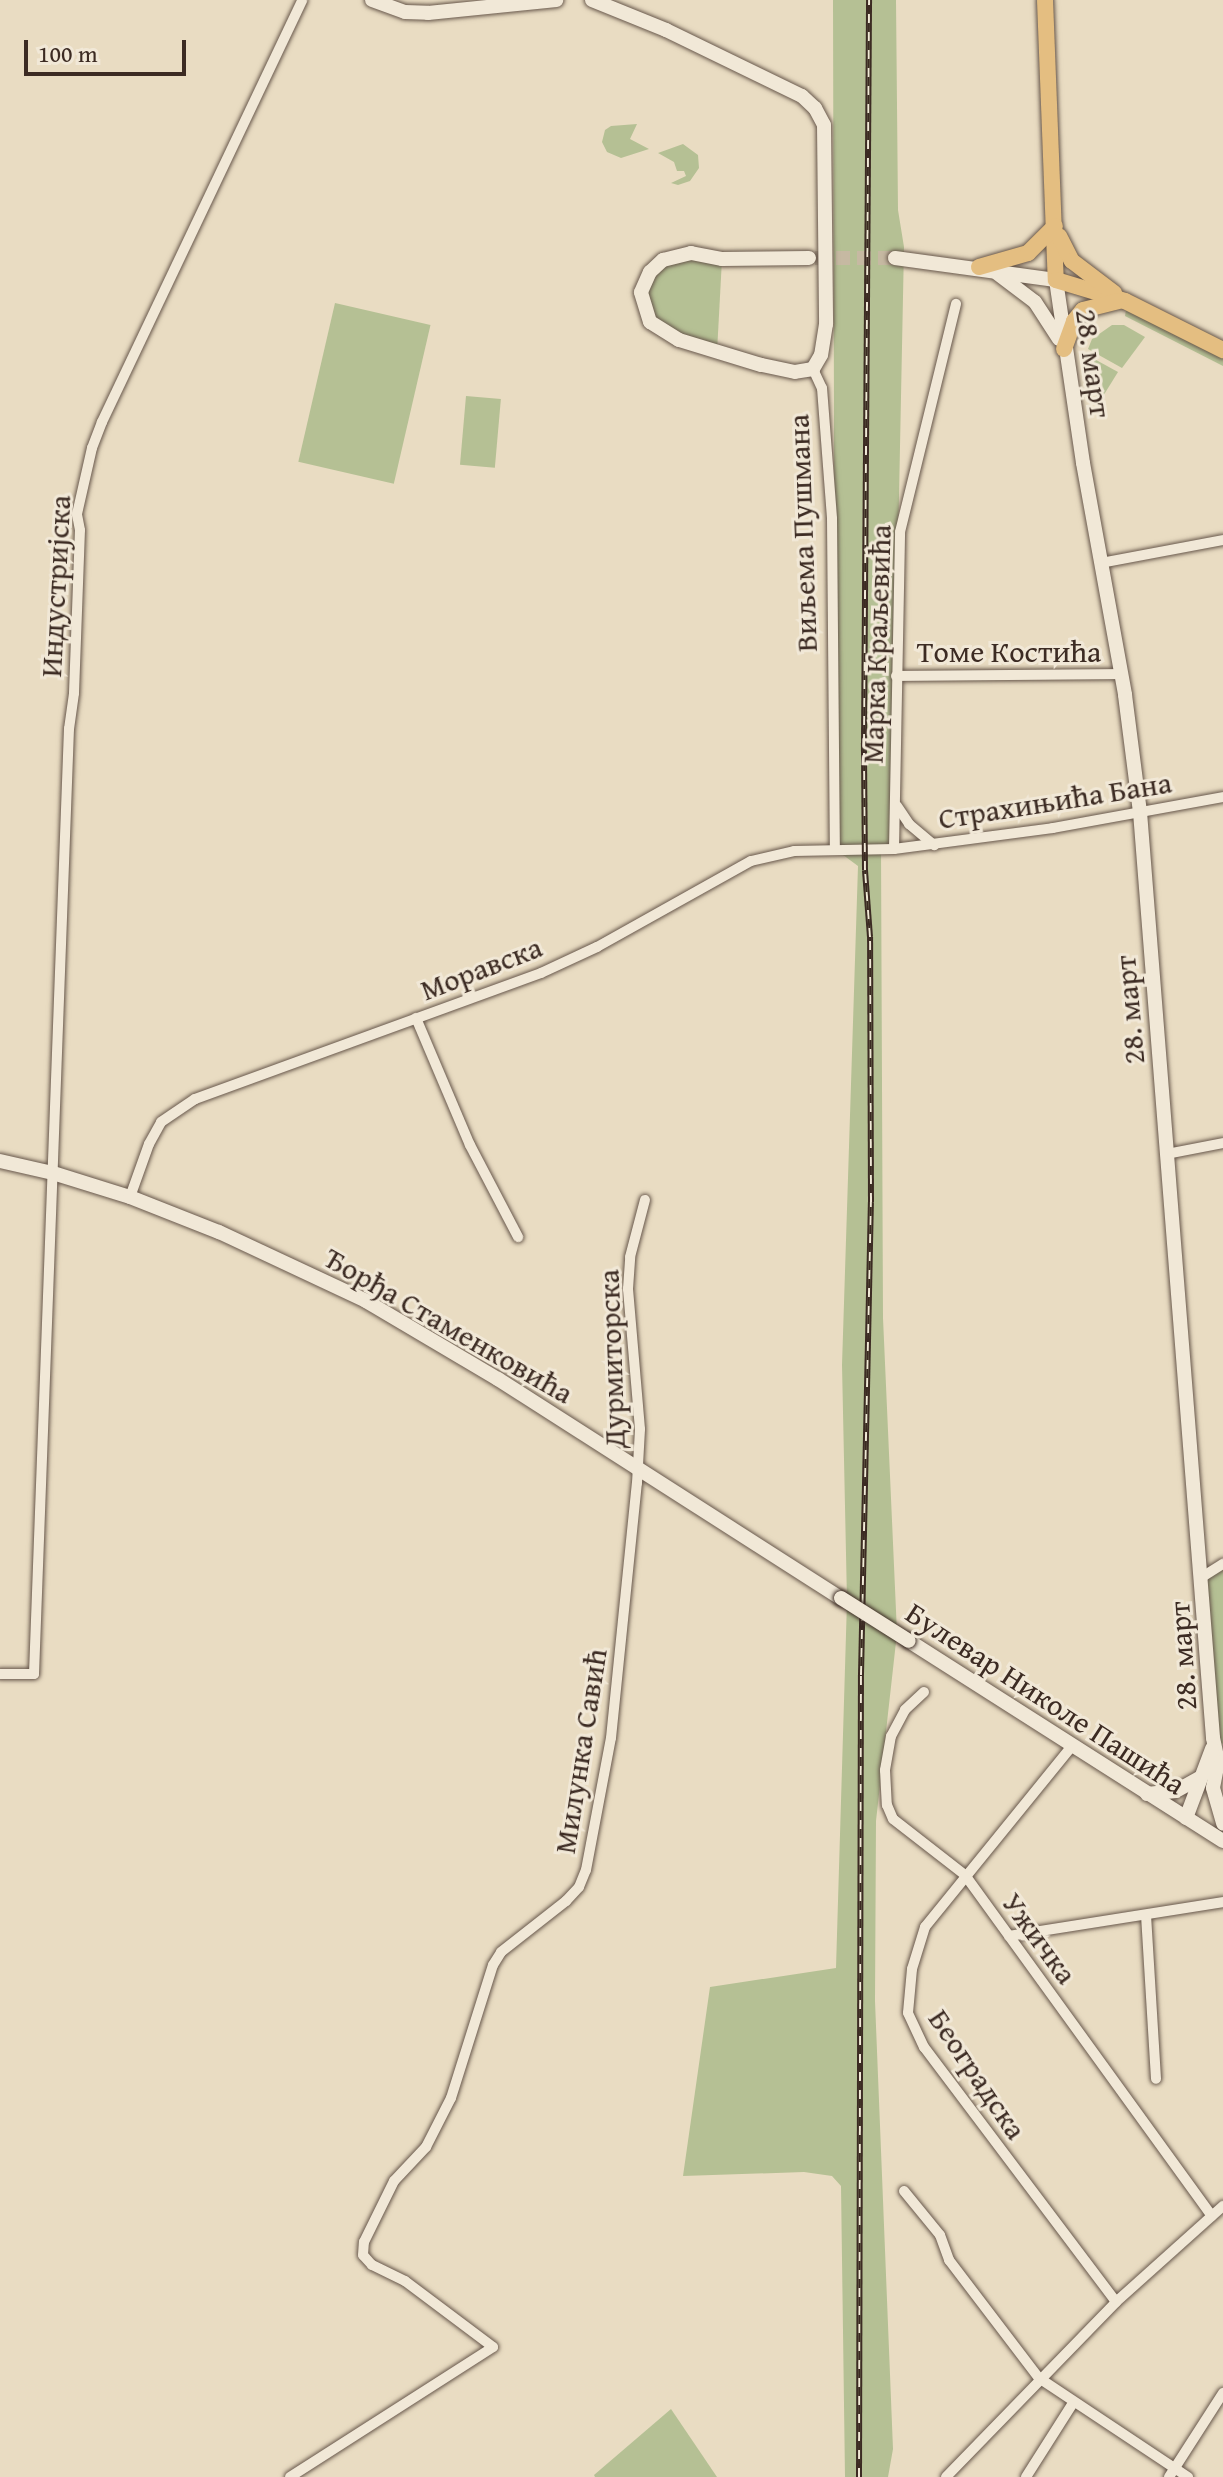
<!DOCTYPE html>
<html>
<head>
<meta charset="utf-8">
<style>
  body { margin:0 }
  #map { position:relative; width:1223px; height:2477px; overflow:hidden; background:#e9dcc2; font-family:"Gentium Book Plus",serif }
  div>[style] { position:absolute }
  .green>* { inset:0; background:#b5c094; transform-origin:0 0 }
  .secondary-tunnel>* { height:14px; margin-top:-7px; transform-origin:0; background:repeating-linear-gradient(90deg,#c6b9a2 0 14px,transparent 0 21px) }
  .roads { filter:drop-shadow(0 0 2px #67574b) drop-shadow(0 0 2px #67574b) }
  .street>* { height:10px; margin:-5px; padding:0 5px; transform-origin:5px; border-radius:5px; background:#f1e8d7 }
  .secondary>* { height:14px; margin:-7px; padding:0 7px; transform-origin:7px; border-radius:7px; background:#f1e8d7 }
  .primary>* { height:16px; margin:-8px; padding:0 8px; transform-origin:8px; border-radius:8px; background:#e4be81 }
  .rail>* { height:6px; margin-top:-3px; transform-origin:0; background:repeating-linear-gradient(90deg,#f1e8d7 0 9px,#3c2b23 0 18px); box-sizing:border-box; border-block:2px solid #3c2b23 }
  .bridges { filter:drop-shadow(0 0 2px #3c2b23) drop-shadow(0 0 2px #3c2b23) }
  .secondary-bridge>* { height:14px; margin:-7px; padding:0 7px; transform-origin:7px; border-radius:7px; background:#f1e8d7 }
  span { translate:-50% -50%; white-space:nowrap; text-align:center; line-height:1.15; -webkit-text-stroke:6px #f1e8d7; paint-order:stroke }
  .street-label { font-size:30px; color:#3c2b23 }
  .scale { position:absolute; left:24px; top:40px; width:162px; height:36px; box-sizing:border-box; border:4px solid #3c2b23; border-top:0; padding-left:10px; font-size:24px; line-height:28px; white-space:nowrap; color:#3c2b23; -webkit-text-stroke:6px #f1e8d7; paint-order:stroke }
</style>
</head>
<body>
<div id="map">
  <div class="green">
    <i style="clip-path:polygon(833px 0,896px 0,898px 210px,904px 247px,892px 847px,881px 847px,883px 1318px,897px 1633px,876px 1821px,875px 2001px,893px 2449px,888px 2477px,845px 2477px,841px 2186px,832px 2176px,804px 2172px,683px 2176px,710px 1987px,836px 1968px,847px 1601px,842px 1365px,858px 866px,835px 849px)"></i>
    <i style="clip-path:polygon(637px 124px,630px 139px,649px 149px,621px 158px,607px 152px,602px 142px,605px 130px,611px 126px)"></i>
    <i style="clip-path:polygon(683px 144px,698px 155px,699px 168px,690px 181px,678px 185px,671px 183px,686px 176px,684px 171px,677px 171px,674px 162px,658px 153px)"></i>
    <i style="clip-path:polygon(722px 259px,717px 352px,661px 332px,644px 282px,663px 260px)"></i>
    <i style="left:335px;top:303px;width:98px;height:163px;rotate:13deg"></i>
    <i style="clip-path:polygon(1126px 310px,1223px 356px,1223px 366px,1125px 316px)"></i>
    <i style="clip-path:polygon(1112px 325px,1124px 325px,1145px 337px,1122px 368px,1088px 349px,1092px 339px)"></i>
    <i style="clip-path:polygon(1087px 355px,1118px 372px,1100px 401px,1090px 386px)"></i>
    <i style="left:466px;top:396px;width:35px;height:69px;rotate:5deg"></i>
    <i style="clip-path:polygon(1223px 1564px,1223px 1744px,1213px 1738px,1202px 1577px)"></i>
    <i style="clip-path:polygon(671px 2409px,717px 2477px,595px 2477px,594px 2475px)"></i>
  </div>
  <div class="secondary-tunnel">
    <i style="left:815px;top:258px;width:80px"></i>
  </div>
  <div class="roads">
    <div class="street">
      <i style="left:813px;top:369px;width:21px;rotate:65deg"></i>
      <i style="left:822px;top:388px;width:131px;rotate:85.6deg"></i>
      <i style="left:832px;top:519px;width:330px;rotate:89.5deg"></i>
      <i style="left:1101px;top:563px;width:124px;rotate:-10.7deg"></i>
      <i style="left:896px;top:676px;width:226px;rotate:-0.5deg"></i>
      <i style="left:897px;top:806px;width:22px;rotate:56deg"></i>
      <i style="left:909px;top:824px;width:33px;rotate:40deg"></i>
      <i style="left:894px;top:849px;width:317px;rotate:-88.9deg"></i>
      <i style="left:900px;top:532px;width:235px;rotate:-76.2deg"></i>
      <i style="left:416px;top:1018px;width:138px;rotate:67deg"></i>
      <i style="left:470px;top:1145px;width:104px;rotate:62.4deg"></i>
      <i style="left:1167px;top:1154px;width:57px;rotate:-11.1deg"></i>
      <i style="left:130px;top:1197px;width:56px;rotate:-70.3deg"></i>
      <i style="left:149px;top:1144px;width:25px;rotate:-61deg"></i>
      <i style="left:161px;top:1122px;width:41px;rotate:-34.1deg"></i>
      <i style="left:195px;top:1099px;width:368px;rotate:-20deg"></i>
      <i style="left:541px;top:973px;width:62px;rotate:-24.9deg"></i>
      <i style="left:597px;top:947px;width:176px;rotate:-29.2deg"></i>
      <i style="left:751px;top:861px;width:44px;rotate:-13.1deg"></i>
      <i style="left:794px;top:851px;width:100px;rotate:-1.1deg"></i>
      <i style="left:894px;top:849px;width:160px;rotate:-7.5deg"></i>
      <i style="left:1053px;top:828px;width:173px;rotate:-10.3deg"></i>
      <i style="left:1202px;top:1577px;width:25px;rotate:-32deg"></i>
      <i style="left:0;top:1674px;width:34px"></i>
      <i style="left:34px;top:1674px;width:946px;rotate:-87.88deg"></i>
      <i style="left:69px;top:729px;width:36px;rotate:-82deg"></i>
      <i style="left:74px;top:693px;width:163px;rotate:-87.9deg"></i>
      <i style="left:80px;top:530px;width:16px;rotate:-101deg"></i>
      <i style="left:77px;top:514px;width:68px;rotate:-77.2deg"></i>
      <i style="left:92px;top:448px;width:28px;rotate:-69deg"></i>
      <i style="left:102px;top:422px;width:467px;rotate:-64.6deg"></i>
      <i style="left:924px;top:1692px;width:26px;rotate:137deg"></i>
      <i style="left:905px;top:1710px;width:30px;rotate:118deg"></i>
      <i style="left:891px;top:1736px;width:35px;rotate:100deg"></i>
      <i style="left:885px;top:1770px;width:35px;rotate:87deg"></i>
      <i style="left:887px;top:1805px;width:15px;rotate:67deg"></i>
      <i style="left:893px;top:1819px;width:91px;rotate:37.9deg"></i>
      <i style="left:965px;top:1875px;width:421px;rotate:54.1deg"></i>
      <i style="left:1072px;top:1746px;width:233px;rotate:129.1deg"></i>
      <i style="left:925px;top:1927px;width:44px;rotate:107.2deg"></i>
      <i style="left:912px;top:1969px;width:44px;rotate:95.2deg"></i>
      <i style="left:908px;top:2013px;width:38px;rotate:65deg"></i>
      <i style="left:924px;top:2047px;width:319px;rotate:53deg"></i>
      <i style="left:1146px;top:1915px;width:164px;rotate:86.5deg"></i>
      <i style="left:1009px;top:1936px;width:217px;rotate:-9deg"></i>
      <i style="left:904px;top:2191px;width:57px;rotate:50.7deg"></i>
      <i style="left:940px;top:2235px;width:27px;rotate:70deg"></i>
      <i style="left:949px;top:2260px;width:148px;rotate:52.7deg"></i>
      <i style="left:1039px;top:2378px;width:179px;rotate:33.6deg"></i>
      <i style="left:290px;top:2477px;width:241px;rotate:-32.6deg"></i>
      <i style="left:493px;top:2347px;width:110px;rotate:-143.1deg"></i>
      <i style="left:405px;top:2281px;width:37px;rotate:-154deg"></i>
      <i style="left:372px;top:2265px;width:13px;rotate:-132deg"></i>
      <i style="left:363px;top:2255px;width:13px;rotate:-86deg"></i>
      <i style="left:364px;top:2242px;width:68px;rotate:-63.8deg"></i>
      <i style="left:394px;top:2181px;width:47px;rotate:-46.7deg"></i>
      <i style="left:426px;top:2147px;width:55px;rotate:-63deg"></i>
      <i style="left:451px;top:2098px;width:139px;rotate:-72.5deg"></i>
      <i style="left:493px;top:1965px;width:15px;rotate:-58deg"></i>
      <i style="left:501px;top:1952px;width:83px;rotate:-38.1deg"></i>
      <i style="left:566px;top:1901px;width:19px;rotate:-47deg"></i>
      <i style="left:579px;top:1887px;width:18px;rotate:-68deg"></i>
      <i style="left:586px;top:1870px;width:134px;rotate:-79.3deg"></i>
      <i style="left:611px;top:1738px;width:256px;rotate:-84.2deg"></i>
      <i style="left:637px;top:1483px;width:54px;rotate:-86.8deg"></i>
      <i style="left:640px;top:1429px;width:141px;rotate:-94.9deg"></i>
      <i style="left:628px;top:1289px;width:32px;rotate:-86deg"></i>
      <i style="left:630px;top:1257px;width:59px;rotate:-75.3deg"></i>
      <i style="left:946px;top:2477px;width:244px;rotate:-45.8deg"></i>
      <i style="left:1116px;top:2302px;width:144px;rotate:-41.9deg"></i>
      <i style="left:1026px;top:2477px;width:88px;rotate:-57.6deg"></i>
      <i style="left:1169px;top:2477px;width:100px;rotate:-57.3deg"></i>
    </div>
    <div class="secondary">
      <i style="left:372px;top:0;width:35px;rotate:20deg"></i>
      <i style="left:405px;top:12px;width:23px;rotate:2deg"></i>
      <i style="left:428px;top:13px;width:129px;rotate:-5.8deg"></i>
      <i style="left:592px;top:0;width:80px;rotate:22.1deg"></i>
      <i style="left:666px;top:30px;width:151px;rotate:25.9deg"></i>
      <i style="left:802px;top:96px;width:18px;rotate:43deg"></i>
      <i style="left:815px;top:108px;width:19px;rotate:62deg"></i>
      <i style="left:824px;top:125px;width:199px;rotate:89.4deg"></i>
      <i style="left:826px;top:324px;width:31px;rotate:99deg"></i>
      <i style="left:821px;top:355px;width:16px;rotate:120deg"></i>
      <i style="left:813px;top:369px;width:18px;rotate:171deg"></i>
      <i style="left:795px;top:372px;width:35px;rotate:-168deg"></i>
      <i style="left:761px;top:365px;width:86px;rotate:-163deg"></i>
      <i style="left:679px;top:340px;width:34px;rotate:-148deg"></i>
      <i style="left:650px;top:322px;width:31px;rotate:-107deg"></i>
      <i style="left:641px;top:292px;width:22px;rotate:-66deg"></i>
      <i style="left:650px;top:272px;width:18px;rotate:-43deg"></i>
      <i style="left:663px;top:260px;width:29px;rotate:-14deg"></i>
      <i style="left:691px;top:253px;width:32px;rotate:11deg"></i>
      <i style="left:722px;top:259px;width:87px;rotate:-0.7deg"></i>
      <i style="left:895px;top:258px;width:162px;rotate:7.8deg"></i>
      <i style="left:1056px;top:280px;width:185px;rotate:81.6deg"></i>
      <i style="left:1083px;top:463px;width:236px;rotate:79.7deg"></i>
      <i style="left:1125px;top:695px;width:118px;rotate:82.7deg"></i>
      <i style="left:1140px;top:812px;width:929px;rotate:85.49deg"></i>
      <i style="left:1213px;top:1738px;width:25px;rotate:78deg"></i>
      <i style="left:1218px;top:1762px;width:26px;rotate:101deg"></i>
      <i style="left:1213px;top:1788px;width:37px;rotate:74deg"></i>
      <i style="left:998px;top:274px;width:46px;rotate:37.1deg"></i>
      <i style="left:1035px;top:302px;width:44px;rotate:57deg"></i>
      <i style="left:0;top:1161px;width:54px;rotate:12.8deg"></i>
      <i style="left:53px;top:1173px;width:81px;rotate:17.3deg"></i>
      <i style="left:130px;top:1197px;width:96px;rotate:21.5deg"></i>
      <i style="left:219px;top:1232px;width:162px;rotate:25.1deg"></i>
      <i style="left:366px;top:1301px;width:153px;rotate:30.6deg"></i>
      <i style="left:498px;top:1379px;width:407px;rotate:32.6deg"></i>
      <i style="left:909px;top:1641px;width:372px;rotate:32.5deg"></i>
      <i style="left:1147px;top:1794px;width:29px;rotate:-6deg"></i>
      <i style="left:1176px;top:1791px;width:25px;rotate:-29deg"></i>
      <i style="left:1186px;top:1818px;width:74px;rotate:-69.4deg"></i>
    </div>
    <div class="primary">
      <i style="left:1045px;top:0;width:280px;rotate:87.8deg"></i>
      <i style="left:1056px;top:280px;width:72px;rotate:16.9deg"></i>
      <i style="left:1125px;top:301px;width:110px;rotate:26.6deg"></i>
      <i style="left:1059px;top:236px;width:28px;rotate:63deg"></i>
      <i style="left:1072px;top:261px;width:53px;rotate:37.3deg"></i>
      <i style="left:979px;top:267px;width:51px;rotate:-15.9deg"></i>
      <i style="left:1028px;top:253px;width:38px;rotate:-45deg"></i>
      <i style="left:1064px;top:349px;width:30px;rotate:-70deg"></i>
      <i style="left:1074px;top:321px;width:14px;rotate:-51deg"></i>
      <i style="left:1083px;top:310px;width:37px;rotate:-14deg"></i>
    </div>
  </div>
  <div class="rail">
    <i style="left:859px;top:2477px;width:802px;rotate:-89.86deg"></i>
    <i style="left:861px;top:1675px;width:473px;rotate:-88.8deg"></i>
    <i style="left:871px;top:1202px;width:265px;rotate:-90.2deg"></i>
    <i style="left:870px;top:937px;width:67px;rotate:-94.3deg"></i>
    <i style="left:865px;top:870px;width:127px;rotate:-90.5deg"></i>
    <i style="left:864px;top:743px;width:743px;rotate:-89.61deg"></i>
  </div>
  <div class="bridges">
    <div class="secondary-bridge">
      <i style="left:841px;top:1598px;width:80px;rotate:32.3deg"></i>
    </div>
  </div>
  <div class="street-label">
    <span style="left:1094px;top:363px;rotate:82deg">28. март</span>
    <span style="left:802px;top:533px;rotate:-92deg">Виљема Пушмана</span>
    <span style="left:55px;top:586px;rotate:-87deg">Индустријска</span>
    <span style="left:876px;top:644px;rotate:-88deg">Марка Краљевића</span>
    <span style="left:1009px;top:651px">Томе Костића</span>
    <span style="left:1055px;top:800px;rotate:-9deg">Страхињића Бана</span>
    <span style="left:481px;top:968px;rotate:-21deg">Моравска</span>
    <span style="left:1129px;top:1010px;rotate:-95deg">28. март</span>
    <span style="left:449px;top:1325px;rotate:30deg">Ђорђа Стаменковића</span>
    <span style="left:611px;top:1359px;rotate:-92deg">Дурмиторска</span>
    <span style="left:1182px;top:1656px;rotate:-94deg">28. март</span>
    <span style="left:1046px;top:1698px;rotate:33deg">Булевар Николе Пашића</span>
    <span style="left:580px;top:1751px;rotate:-81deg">Милунка Савић</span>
    <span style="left:1040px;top:1938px;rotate:54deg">Ужичка</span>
    <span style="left:978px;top:2074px;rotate:56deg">Београдска</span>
  </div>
  <div class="scale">100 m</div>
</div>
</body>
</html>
